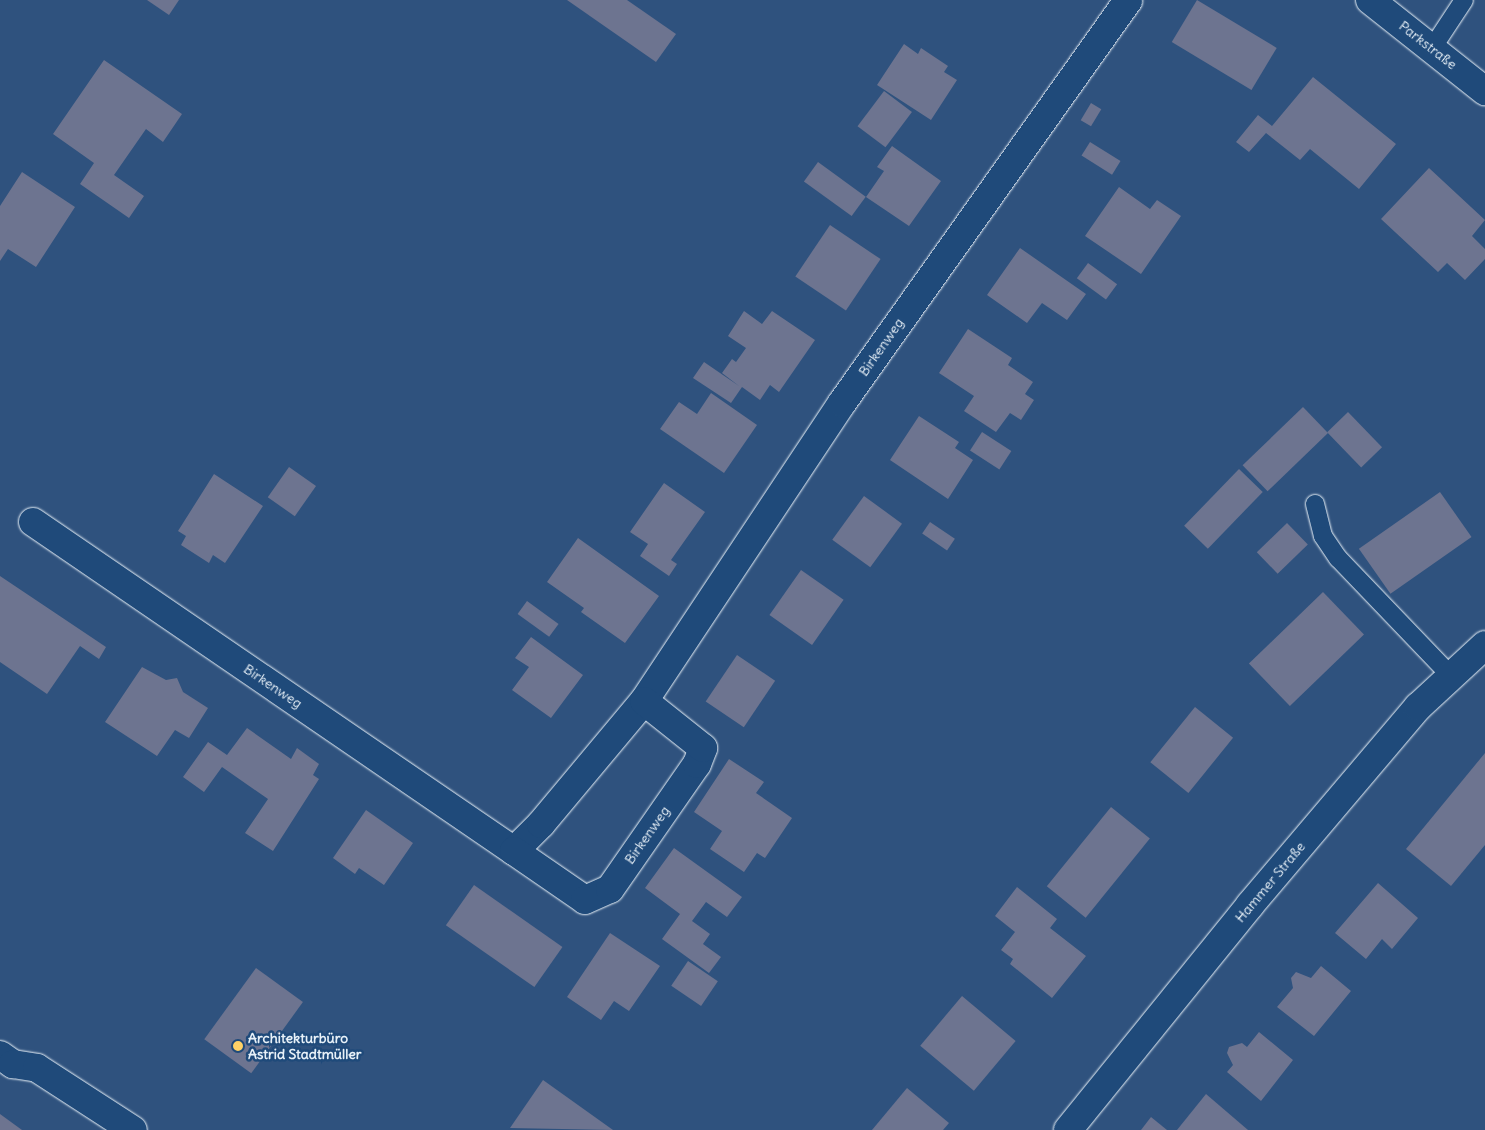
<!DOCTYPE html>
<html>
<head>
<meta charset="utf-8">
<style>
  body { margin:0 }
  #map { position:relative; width:1485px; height:1130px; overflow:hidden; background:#2f527e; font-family:Delius,sans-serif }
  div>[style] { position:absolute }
  .building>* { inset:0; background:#6d7490; transform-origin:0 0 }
  .roads { filter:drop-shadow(0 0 1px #e8f1f8) drop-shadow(0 0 1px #e8f1f8) }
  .service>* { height:18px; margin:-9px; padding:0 9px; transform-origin:9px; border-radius:9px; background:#1f4a7a }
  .minor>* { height:28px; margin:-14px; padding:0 14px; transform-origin:14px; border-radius:14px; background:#1f4a7a }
  .secondary>* { height:28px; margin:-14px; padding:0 14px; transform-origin:14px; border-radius:14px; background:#1f4a7a }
  .dots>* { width:14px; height:14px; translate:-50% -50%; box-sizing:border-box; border:2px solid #1f4a7a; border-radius:50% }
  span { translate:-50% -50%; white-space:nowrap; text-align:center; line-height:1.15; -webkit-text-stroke:5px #1f4a7a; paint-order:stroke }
  .street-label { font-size:14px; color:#e8f1f8 }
  .poi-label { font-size:14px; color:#e8f1f8; font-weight:700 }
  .left { translate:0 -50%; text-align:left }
</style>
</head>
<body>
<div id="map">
  <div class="building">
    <i style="clip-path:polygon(147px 0,179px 0,169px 15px)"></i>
    <i style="clip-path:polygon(567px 0,627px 0,676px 34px,656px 62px)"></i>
    <i style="left:1197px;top:0;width:93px;height:49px;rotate:31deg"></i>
    <i style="clip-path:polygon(904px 44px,918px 54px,921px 48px,948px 66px,944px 72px,957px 80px,931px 120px,877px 85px)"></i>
    <i style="clip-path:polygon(104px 60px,182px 114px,163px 142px,146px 129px,114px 175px,144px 196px,129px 218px,80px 184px,94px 163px,53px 134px)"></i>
    <i style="clip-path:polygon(1313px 77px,1396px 144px,1359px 189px,1310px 149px,1300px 160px,1266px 133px,1249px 152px,1236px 142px,1258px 115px,1272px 126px)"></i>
    <i style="left:884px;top:91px;width:35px;height:44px;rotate:37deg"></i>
    <i style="left:1091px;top:103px;width:12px;height:20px;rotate:31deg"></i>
    <i style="left:1090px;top:142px;width:36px;height:16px;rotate:32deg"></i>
    <i style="clip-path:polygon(892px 146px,941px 181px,909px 226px,866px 197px,884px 171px,877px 167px)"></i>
    <i style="left:818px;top:162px;width:59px;height:24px;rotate:36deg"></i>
    <i style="clip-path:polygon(1429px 168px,1485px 220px,1472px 236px,1485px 249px,1485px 259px,1465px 280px,1447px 263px,1438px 272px,1381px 219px)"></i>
    <i style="clip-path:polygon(22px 172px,75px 207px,36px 267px,8px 249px,0 261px,0 206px)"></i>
    <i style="clip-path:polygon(1119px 187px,1150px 209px,1157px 200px,1181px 216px,1141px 274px,1085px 236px)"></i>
    <i style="left:830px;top:225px;width:61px;height:62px;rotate:34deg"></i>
    <i style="clip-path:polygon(1020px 248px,1086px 294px,1067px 320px,1042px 303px,1027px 323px,987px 295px)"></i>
    <i style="left:1088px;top:263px;width:36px;height:19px;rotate:36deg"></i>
    <i style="clip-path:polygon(744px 311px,762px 324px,772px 311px,815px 340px,779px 392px,770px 385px,760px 400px,742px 387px,731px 403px,693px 378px,704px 362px,739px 386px,722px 373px,732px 359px,736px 362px,746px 348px,728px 336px)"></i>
    <i style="clip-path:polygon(968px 329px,1012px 358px,1008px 365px,1033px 382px,1025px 394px,1034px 400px,1021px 420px,1010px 413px,996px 432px,964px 411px,974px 396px,939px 373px)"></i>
    <i style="clip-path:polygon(711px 393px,757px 425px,724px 473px,660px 429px,679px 402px,697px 414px)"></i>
    <i style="left:1303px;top:407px;width:36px;height:84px;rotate:46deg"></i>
    <i style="left:1348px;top:412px;width:49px;height:29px;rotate:46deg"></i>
    <i style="clip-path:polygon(919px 416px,959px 442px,955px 448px,973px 460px,948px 499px,890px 460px)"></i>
    <i style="left:982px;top:432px;width:35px;height:22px;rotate:33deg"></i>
    <i style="left:289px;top:467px;width:33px;height:37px;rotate:35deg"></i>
    <i style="left:1239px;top:469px;width:33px;height:79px;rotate:44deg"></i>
    <i style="clip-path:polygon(214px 474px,263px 506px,225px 563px,213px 555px,209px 563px,181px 545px,186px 536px,178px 531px)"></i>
    <i style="clip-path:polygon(664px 483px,705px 512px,671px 560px,677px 564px,669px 576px,640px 556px,648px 544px,630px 532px)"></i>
    <i style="left:1440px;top:492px;width:55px;height:99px;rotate:55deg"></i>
    <i style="left:864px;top:496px;width:47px;height:54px;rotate:36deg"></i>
    <i style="left:930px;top:522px;width:30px;height:14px;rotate:34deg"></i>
    <i style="left:1287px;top:523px;width:30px;height:42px;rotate:46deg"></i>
    <i style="clip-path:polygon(578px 538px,659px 596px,625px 643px,581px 612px,584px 608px,547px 582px)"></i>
    <i style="left:801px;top:570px;width:52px;height:55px;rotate:35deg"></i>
    <i style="clip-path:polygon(0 576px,106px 647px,99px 659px,80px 646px,47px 694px,0 662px)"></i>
    <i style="left:1323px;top:592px;width:59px;height:103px;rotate:46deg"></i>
    <i style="left:527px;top:601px;width:39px;height:16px;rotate:36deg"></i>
    <i style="clip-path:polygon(531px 637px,583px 675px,551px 718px,512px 690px,529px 667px,515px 658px)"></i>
    <i style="left:737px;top:655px;width:46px;height:56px;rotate:34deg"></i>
    <i style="clip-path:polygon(142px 667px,166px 680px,177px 678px,183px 692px,208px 708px,189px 738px,175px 730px,157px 756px,105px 722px)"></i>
    <i style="left:1195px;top:707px;width:49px;height:71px;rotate:39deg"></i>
    <i style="clip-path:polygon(247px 728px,291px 759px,297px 748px,319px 764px,313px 775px,319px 779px,273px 851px,245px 833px,268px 799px,222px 767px,204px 792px,183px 777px,208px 742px,227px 755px)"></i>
    <i style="clip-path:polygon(1485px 753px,1485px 845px,1451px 886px,1406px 849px)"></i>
    <i style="clip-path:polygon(729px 759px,764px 782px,756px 793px,792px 818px,765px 858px,757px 853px,744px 872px,710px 849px,722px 831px,694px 812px)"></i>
    <i style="left:1111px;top:807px;width:50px;height:102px;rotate:39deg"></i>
    <i style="clip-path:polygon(366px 810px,413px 843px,384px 885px,359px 868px,355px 874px,333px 858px)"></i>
    <i style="clip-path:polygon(674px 848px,742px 897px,727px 917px,706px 902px,692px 921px,710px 934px,703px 944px,721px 957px,709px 973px,662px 939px,680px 914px,645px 888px)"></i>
    <i style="clip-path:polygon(1378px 883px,1418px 918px,1392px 949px,1382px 939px,1366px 959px,1335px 933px)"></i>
    <i style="left:474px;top:885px;width:108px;height:49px;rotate:35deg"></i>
    <i style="clip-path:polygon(1017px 887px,1057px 919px,1050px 928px,1086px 956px,1052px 998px,1010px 964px,1013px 959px,1001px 950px,1015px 932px,995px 916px)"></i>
    <i style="clip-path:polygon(610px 933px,660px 966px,629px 1011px,614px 1001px,601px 1020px,567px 997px)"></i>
    <i style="left:688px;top:961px;width:36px;height:30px;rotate:34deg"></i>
    <i style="clip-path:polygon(1321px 966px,1351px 991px,1314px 1036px,1277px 1007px,1293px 988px,1291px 978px,1296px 972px,1311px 978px)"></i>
    <i style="left:256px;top:968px;width:58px;height:88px;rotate:36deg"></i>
    <i style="left:962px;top:996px;width:70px;height:65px;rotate:40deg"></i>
    <i style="clip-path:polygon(1259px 1032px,1293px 1060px,1261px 1101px,1227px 1072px,1233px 1065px,1227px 1053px,1229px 1047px,1242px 1043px,1247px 1047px)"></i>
    <i style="clip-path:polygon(543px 1080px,613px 1130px,510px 1128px)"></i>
    <i style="clip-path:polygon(907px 1088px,949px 1123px,943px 1130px,872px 1130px)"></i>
    <i style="clip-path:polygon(1206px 1094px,1248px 1130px,1177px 1130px)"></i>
    <i style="clip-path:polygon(0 1114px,22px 1130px,0 1130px)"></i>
    <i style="clip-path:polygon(1151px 1117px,1167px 1130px,1141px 1130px)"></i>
  </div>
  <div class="roads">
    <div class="service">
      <i style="left:1433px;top:47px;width:56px;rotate:-56.6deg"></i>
      <i style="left:1315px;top:504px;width:33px;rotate:76deg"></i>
      <i style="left:1323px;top:536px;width:27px;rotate:56deg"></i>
      <i style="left:1338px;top:558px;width:163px;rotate:46.2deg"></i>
    </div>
    <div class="minor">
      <i style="left:1370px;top:0;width:147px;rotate:38.4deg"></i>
      <i style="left:33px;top:522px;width:583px;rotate:34.37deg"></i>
      <i style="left:514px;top:851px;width:38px;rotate:-45deg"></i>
      <i style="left:541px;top:824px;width:160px;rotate:-50.1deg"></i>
      <i style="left:644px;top:701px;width:358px;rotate:-56.4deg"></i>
      <i style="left:842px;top:403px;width:494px;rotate:-54.6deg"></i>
      <i style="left:514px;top:851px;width:86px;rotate:34.6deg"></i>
      <i style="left:585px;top:900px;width:27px;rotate:-24deg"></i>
      <i style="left:610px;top:889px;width:152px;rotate:-55.2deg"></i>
      <i style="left:697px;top:764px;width:17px;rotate:-69deg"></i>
      <i style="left:703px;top:748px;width:75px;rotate:-141.5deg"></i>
      <i style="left:0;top:1055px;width:16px;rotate:35deg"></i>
      <i style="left:13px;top:1064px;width:24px;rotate:9deg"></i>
      <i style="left:37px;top:1068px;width:114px;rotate:32.9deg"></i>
    </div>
    <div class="secondary">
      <i style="left:1068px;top:1130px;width:289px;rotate:-51deg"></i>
      <i style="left:1250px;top:905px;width:260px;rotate:-49.7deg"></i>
      <i style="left:1418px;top:707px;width:91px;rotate:-42.8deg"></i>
    </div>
  </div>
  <div class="dots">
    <i style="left:238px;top:1046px;background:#ffd166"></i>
  </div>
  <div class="street-label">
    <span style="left:1428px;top:45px;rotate:38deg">Parkstraße</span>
    <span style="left:881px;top:347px;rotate:-55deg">Birkenweg</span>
    <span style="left:273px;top:686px;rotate:34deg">Birkenweg</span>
    <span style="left:647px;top:835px;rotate:-55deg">Birkenweg</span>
    <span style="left:1270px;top:882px;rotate:-50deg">Hammer Straße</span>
  </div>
  <div class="poi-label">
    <span class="left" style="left:248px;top:1046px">Architekturbüro<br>Astrid Stadtmüller</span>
  </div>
</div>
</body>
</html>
